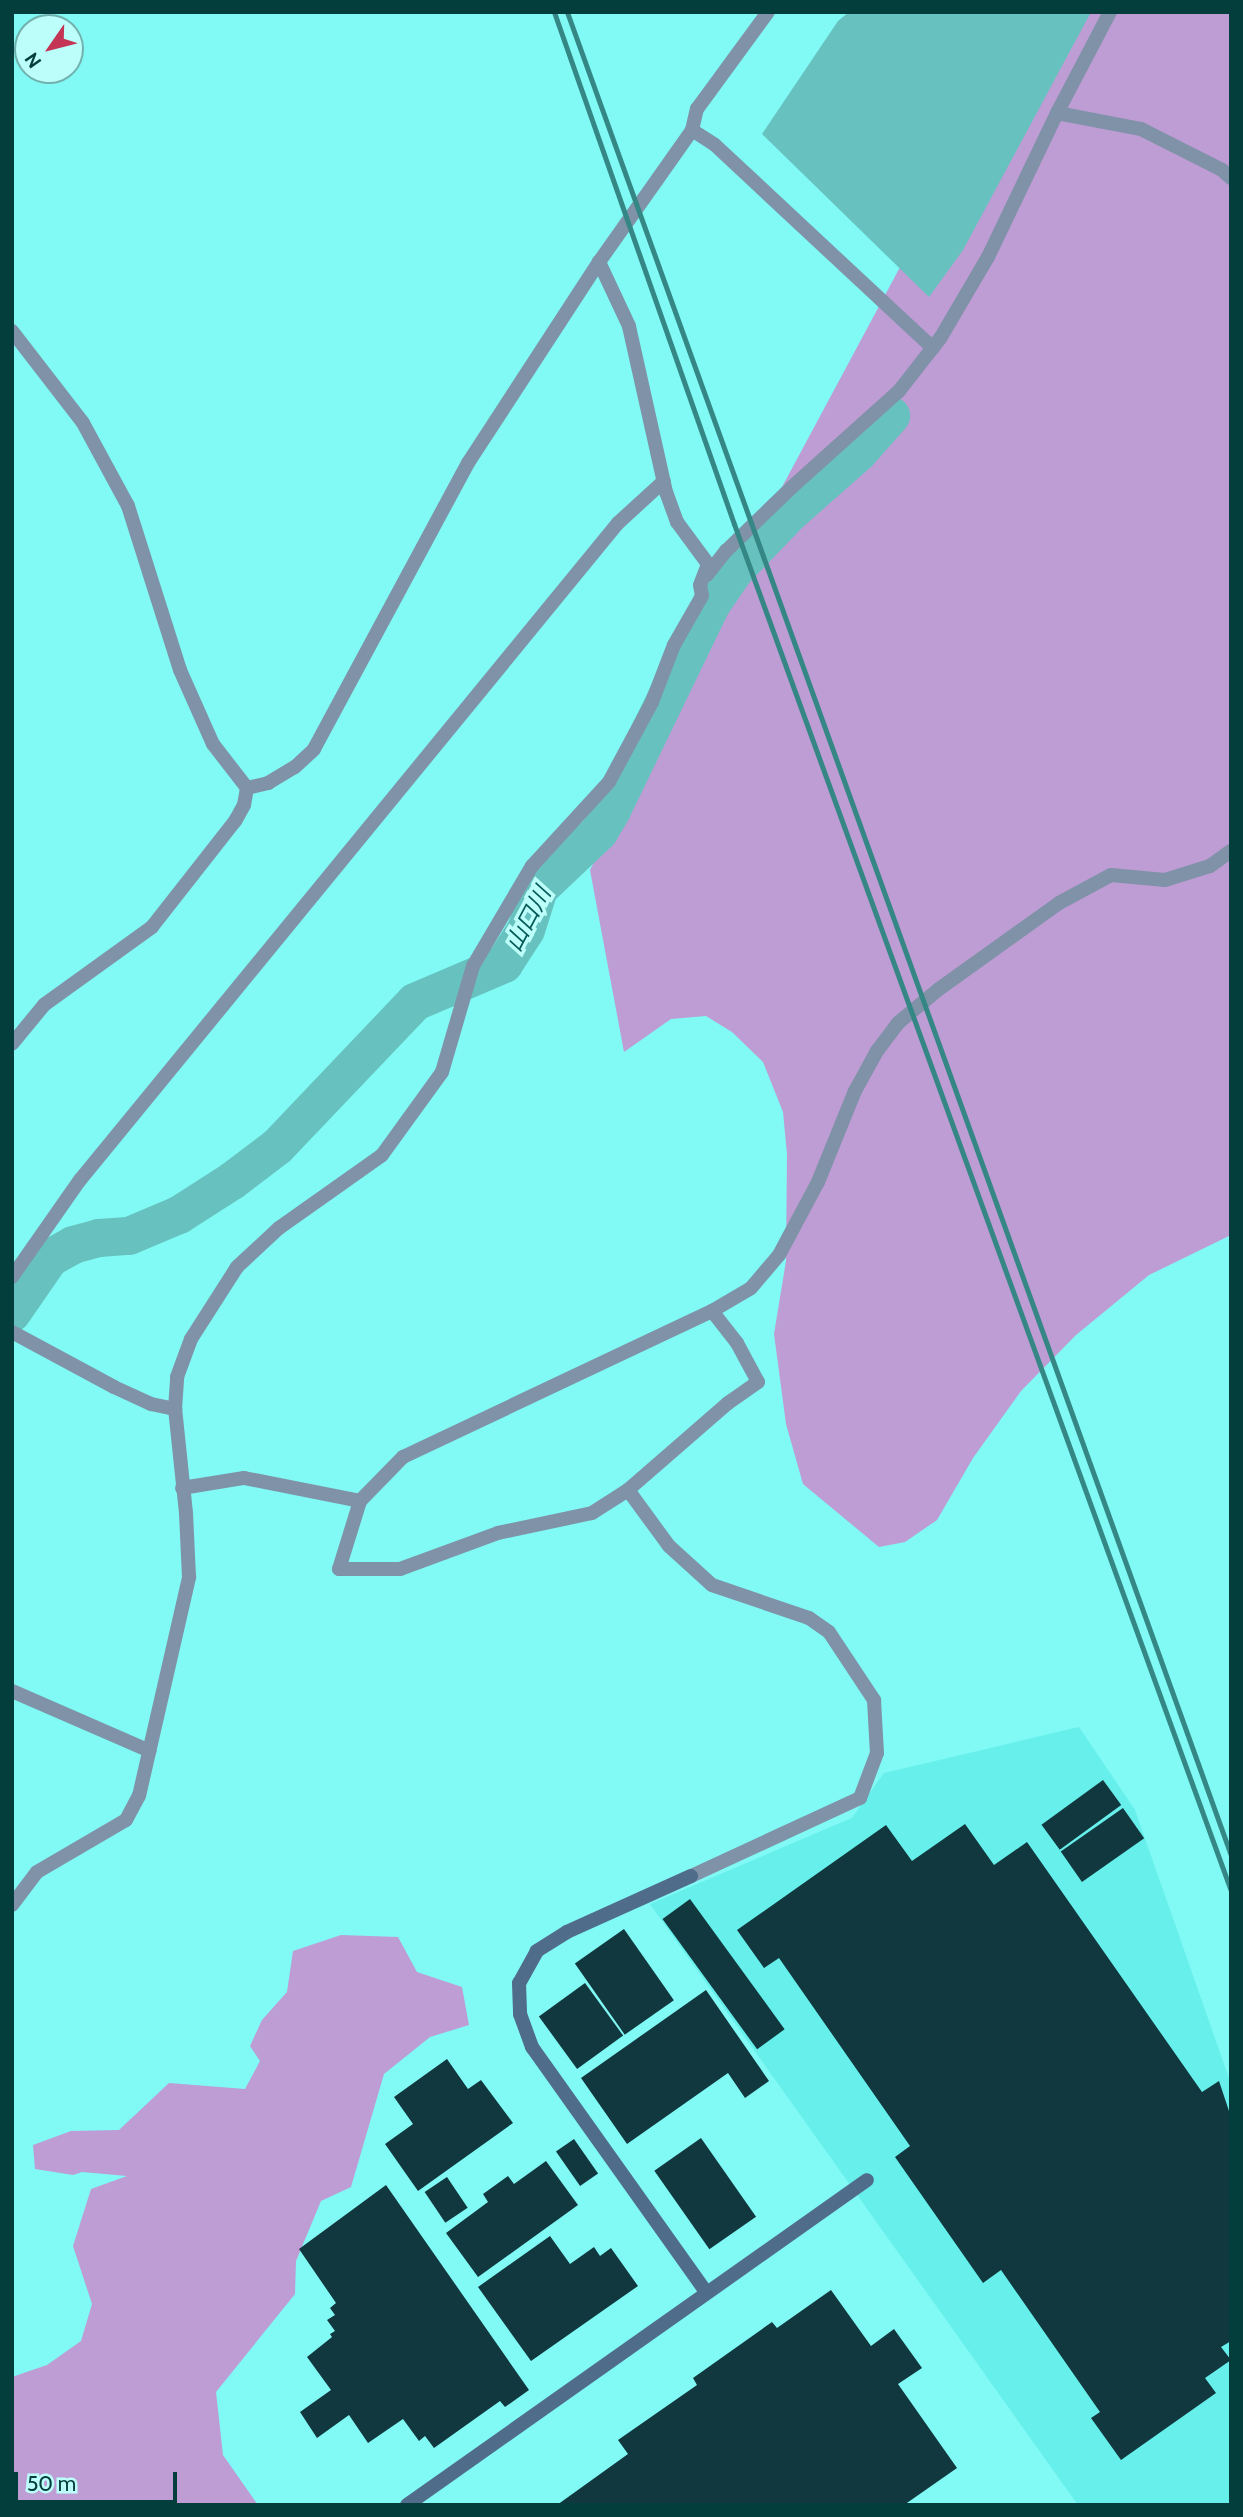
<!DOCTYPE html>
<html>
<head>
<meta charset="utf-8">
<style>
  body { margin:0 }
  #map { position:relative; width:1243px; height:2517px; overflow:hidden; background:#81f9f5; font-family:Cabin,"Noto Sans JP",sans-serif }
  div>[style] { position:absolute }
  .built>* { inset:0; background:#66efeb }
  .forest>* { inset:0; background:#be9cd4 }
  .water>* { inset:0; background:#67c2bf }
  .river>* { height:38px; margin:-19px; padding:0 19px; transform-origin:19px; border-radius:19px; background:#67c2bf }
  .building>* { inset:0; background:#12383f; transform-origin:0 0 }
  .street>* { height:14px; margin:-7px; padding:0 7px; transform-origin:7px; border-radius:7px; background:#7f92a8 }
  .secondary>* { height:14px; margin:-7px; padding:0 7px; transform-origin:7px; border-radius:7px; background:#506c8b }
  .rail>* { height:5px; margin:-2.5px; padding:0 2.5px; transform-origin:2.5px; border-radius:2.5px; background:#348785 }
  span { translate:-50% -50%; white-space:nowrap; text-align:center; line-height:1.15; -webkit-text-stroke:7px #bcfefa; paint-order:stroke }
  .water-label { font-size:23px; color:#055a58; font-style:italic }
  .frame { position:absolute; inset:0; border:14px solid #033d3c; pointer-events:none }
  .north { position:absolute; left:14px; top:14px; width:70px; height:70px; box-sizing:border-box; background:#bcfefa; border:2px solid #72b1ae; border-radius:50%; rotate:235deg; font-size:19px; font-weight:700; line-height:28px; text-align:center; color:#033d3c }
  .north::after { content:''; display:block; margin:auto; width:24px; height:32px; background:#c43455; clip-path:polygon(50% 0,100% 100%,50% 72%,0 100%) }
  .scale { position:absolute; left:14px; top:2472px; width:163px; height:32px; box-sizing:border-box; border:4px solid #033d3c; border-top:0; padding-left:9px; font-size:21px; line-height:24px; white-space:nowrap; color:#033d3c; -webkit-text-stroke:5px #bcfefa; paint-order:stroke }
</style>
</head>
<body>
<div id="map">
  <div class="built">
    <i style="clip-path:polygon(1079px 1727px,1135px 1810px,1231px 2084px,1231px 2505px,1078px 2505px,650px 1904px,852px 1818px,884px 1773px)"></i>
  </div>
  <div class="forest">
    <i style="clip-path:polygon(1054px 12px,1231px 12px,1231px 1235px,1149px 1275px,1076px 1335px,1021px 1391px,973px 1458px,937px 1520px,905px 1542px,879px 1547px,803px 1484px,786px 1424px,774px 1334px,786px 1261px,787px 1154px,783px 1112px,763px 1062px,732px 1032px,706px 1016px,671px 1019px,624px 1052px,590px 870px,760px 528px,906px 256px)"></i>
    <i style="clip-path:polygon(341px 1935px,398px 1937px,417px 1972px,462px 1987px,469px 2025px,430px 2037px,384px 2074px,351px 2187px,321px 2201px,296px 2261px,295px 2294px,216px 2392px,223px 2455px,258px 2505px,12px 2505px,12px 2377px,47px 2365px,81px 2341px,92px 2304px,73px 2246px,91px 2189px,127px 2176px,82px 2172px,73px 2175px,35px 2169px,33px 2145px,71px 2131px,119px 2130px,169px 2083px,245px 2089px,260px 2061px,250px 2046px,262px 2020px,287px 1992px,293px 1951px)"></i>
  </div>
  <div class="water">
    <i style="clip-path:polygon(849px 12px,1091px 12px,963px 250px,929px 297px,762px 134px,838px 21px)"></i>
  </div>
  <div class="river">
    <i style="left:12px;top:1313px;width:67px;rotate:-55.4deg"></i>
    <i style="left:50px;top:1258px;width:26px;rotate:-29deg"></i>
    <i style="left:73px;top:1245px;width:27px;rotate:-15deg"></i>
    <i style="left:99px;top:1238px;width:30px;rotate:-4deg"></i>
    <i style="left:129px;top:1236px;width:54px;rotate:-22.8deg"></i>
    <i style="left:179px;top:1215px;width:63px;rotate:-32.7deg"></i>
    <i style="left:232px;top:1181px;width:56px;rotate:-37.1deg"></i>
    <i style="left:277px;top:1147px;width:200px;rotate:-46.4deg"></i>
    <i style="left:415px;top:1002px;width:97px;rotate:-23.1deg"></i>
    <i style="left:504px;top:964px;width:40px;rotate:-57.1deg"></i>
    <i style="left:526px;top:930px;width:43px;rotate:-72.4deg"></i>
    <i style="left:539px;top:889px;width:83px;rotate:-43.5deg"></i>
    <i style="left:599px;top:832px;width:26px;rotate:-59deg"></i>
    <i style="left:612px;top:810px;width:228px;rotate:-64.2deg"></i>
    <i style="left:711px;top:605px;width:42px;rotate:-55.6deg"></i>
    <i style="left:735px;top:570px;width:79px;rotate:-46deg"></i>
    <i style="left:790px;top:513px;width:91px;rotate:-41.4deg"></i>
    <i style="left:858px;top:453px;width:50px;rotate:-48.3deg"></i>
  </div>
  <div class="building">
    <i style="left:1103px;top:1780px;width:31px;height:76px;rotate:54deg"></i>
    <i style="left:1123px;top:1808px;width:37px;height:76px;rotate:55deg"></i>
    <i style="clip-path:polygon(965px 1824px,994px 1865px,1027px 1842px,1202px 2092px,1219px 2081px,1231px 2117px,1231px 2341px,1221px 2347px,1231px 2360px,1205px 2378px,1216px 2393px,1121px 2460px,1091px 2418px,1100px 2412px,1001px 2270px,983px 2283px,895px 2157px,910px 2146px,779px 1958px,764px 1968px,737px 1930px,886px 1825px,912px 1861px)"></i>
    <i style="left:690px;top:1899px;width:161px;height:34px;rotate:54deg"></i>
    <i style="left:624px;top:1929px;width:87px;height:60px;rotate:55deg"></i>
    <i style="left:585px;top:1983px;width:65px;height:57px;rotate:54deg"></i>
    <i style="clip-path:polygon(706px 1990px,769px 2081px,745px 2098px,728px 2073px,627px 2144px,581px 2078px)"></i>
    <i style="clip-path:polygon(447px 2059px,468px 2089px,481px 2080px,513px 2123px,418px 2191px,385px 2144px,413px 2124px,394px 2097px)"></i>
    <i style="left:701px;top:2138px;width:96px;height:57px;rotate:55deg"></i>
    <i style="left:574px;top:2139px;width:42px;height:22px;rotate:55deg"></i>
    <i style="clip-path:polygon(546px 2161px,578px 2205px,478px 2277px,446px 2233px,488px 2202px,483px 2194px,508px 2176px,514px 2184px)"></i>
    <i style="left:447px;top:2177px;width:37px;height:27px;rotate:56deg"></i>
    <i style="clip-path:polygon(386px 2185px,529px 2390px,505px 2407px,500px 2401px,434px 2448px,425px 2436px,419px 2441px,403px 2419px,368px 2443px,349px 2415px,317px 2438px,300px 2412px,331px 2390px,307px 2357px,332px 2337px,330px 2334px,335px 2331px,327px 2320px,335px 2315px,330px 2308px,336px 2303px,299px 2249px)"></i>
    <i style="clip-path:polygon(550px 2236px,570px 2264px,594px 2247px,600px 2256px,611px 2248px,638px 2286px,531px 2361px,478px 2287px)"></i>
    <i style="clip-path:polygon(831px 2290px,871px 2346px,894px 2329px,922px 2368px,898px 2384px,957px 2468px,904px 2505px,557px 2505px,628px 2454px,618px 2440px,697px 2385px,693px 2378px,772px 2322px,777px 2328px)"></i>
  </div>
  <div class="street">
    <i style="left:1057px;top:113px;width:86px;rotate:10.8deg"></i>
    <i style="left:1141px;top:129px;width:91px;rotate:26.8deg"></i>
    <i style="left:1222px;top:170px;width:12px;rotate:42deg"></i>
    <i style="left:692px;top:130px;width:27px;rotate:33deg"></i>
    <i style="left:715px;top:145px;width:298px;rotate:43deg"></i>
    <i style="left:12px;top:331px;width:116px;rotate:52.3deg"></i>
    <i style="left:83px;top:423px;width:94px;rotate:61.5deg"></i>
    <i style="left:128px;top:506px;width:172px;rotate:72.4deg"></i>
    <i style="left:180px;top:670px;width:81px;rotate:66deg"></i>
    <i style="left:213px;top:744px;width:56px;rotate:52.3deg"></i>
    <i style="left:247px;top:788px;width:17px;rotate:100deg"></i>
    <i style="left:244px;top:805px;width:18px;rotate:119deg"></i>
    <i style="left:235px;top:821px;width:135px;rotate:128.1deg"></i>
    <i style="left:152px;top:927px;width:133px;rotate:144.2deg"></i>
    <i style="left:44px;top:1005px;width:50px;rotate:129.4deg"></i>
    <i style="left:707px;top:575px;width:31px;rotate:-52deg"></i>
    <i style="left:726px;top:551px;width:92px;rotate:-44.1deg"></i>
    <i style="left:792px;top:487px;width:144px;rotate:-41.9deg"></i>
    <i style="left:899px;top:391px;width:68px;rotate:-52.1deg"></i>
    <i style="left:941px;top:337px;width:93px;rotate:-59.6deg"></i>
    <i style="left:988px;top:257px;width:160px;rotate:-64.4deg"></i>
    <i style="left:1057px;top:113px;width:114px;rotate:-62.3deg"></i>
    <i style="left:247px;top:788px;width:22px;rotate:-13deg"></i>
    <i style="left:268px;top:783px;width:31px;rotate:-31deg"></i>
    <i style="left:295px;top:767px;width:26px;rotate:-43deg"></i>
    <i style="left:314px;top:749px;width:325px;rotate:-61.7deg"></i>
    <i style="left:468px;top:463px;width:240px;rotate:-56.9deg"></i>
    <i style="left:599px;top:262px;width:161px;rotate:-54.8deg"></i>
    <i style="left:692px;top:130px;width:22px;rotate:-77deg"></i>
    <i style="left:697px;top:109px;width:120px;rotate:-53.8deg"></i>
    <i style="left:12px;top:1277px;width:118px;rotate:-55deg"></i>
    <i style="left:80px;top:1180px;width:849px;rotate:-50.69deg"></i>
    <i style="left:618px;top:523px;width:62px;rotate:-42.4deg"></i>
    <i style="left:712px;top:1311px;width:41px;rotate:52deg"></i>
    <i style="left:737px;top:1343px;width:44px;rotate:61.7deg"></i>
    <i style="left:758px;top:1382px;width:37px;rotate:145deg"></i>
    <i style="left:728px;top:1403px;width:133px;rotate:139deg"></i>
    <i style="left:628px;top:1490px;width:43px;rotate:147.4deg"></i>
    <i style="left:592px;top:1513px;width:96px;rotate:168deg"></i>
    <i style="left:498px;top:1533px;width:104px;rotate:159.8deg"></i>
    <i style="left:400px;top:1569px;width:61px;rotate:180deg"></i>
    <i style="left:339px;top:1569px;width:71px;rotate:-72.8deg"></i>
    <i style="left:360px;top:1501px;width:62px;rotate:-45.7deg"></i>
    <i style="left:403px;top:1457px;width:342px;rotate:-25.3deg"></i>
    <i style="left:712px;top:1311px;width:45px;rotate:-30.5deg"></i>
    <i style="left:751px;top:1288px;width:43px;rotate:-49.7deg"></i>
    <i style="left:779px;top:1255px;width:83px;rotate:-61.9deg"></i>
    <i style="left:818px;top:1182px;width:98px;rotate:-67.9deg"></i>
    <i style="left:855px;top:1091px;width:46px;rotate:-61.2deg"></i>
    <i style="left:877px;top:1051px;width:35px;rotate:-53deg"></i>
    <i style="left:898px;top:1023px;width:53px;rotate:-39.7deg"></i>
    <i style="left:939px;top:989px;width:148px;rotate:-35.6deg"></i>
    <i style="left:1059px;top:903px;width:59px;rotate:-28.3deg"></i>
    <i style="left:1111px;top:875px;width:54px;rotate:5.3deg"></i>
    <i style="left:1165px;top:880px;width:47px;rotate:-17.3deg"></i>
    <i style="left:1210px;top:866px;width:26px;rotate:-36deg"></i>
    <i style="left:12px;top:1332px;width:116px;rotate:28.3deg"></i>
    <i style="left:114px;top:1387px;width:41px;rotate:24.7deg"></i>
    <i style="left:151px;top:1404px;width:25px;rotate:12deg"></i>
    <i style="left:182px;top:1488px;width:63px;rotate:-9.2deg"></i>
    <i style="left:244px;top:1478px;width:118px;rotate:11.2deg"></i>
    <i style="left:628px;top:1490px;width:69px;rotate:53.8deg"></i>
    <i style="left:669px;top:1546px;width:58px;rotate:42.2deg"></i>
    <i style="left:712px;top:1585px;width:102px;rotate:18.8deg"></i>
    <i style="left:809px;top:1618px;width:24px;rotate:35deg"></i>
    <i style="left:829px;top:1632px;width:82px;rotate:56.5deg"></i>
    <i style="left:874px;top:1700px;width:53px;rotate:86.8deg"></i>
    <i style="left:877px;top:1753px;width:48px;rotate:110.7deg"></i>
    <i style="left:860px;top:1798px;width:186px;rotate:155.2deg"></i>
    <i style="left:12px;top:1691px;width:150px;rotate:23.5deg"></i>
    <i style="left:12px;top:1905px;width:41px;rotate:-52.9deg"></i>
    <i style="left:37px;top:1872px;width:103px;rotate:-30.3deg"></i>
    <i style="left:126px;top:1820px;width:27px;rotate:-62deg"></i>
    <i style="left:139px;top:1796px;width:225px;rotate:-77.1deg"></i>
    <i style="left:189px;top:1577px;width:64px;rotate:-92.7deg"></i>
    <i style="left:186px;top:1513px;width:105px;rotate:-96deg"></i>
    <i style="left:175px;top:1409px;width:32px;rotate:-86deg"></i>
    <i style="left:177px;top:1377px;width:40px;rotate:-69.8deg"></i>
    <i style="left:191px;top:1339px;width:85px;rotate:-57.4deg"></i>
    <i style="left:237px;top:1267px;width:57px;rotate:-42.9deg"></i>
    <i style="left:279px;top:1228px;width:126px;rotate:-35.3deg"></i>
    <i style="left:382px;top:1155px;width:102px;rotate:-54.1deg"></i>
    <i style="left:442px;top:1072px;width:110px;rotate:-73.7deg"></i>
    <i style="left:473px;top:966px;width:116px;rotate:-59.5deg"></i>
    <i style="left:532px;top:866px;width:114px;rotate:-47.5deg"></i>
    <i style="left:609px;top:782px;width:91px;rotate:-61.7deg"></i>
    <i style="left:652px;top:702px;width:61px;rotate:-68.9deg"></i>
    <i style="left:674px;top:645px;width:56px;rotate:-60.3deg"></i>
    <i style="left:702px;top:596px;width:11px;rotate:-100deg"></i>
    <i style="left:700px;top:585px;width:22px;rotate:-69deg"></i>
    <i style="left:708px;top:564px;width:52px;rotate:-126.4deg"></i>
    <i style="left:677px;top:522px;width:32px;rotate:-110deg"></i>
    <i style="left:666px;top:492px;width:170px;rotate:-102.6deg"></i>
    <i style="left:629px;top:326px;width:71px;rotate:-115.1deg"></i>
  </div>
  <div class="secondary">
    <i style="left:691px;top:1876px;width:136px;rotate:155.7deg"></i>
    <i style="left:567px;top:1932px;width:36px;rotate:148deg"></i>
    <i style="left:537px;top:1951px;width:37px;rotate:119deg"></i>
    <i style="left:519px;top:1983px;width:31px;rotate:88deg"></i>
    <i style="left:520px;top:2014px;width:35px;rotate:70deg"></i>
    <i style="left:532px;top:2047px;width:301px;rotate:54.6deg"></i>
    <i style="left:407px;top:2505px;width:563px;rotate:-35.24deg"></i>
  </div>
  <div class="rail">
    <i style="left:554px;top:12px;width:543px;rotate:70.63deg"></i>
    <i style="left:734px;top:524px;width:1455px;rotate:70.02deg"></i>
    <i style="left:567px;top:12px;width:1959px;rotate:70.19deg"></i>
  </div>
  <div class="water-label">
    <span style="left:528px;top:919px;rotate:-62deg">山口川</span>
  </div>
  <div class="frame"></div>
  <div class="north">N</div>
  <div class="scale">50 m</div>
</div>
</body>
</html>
